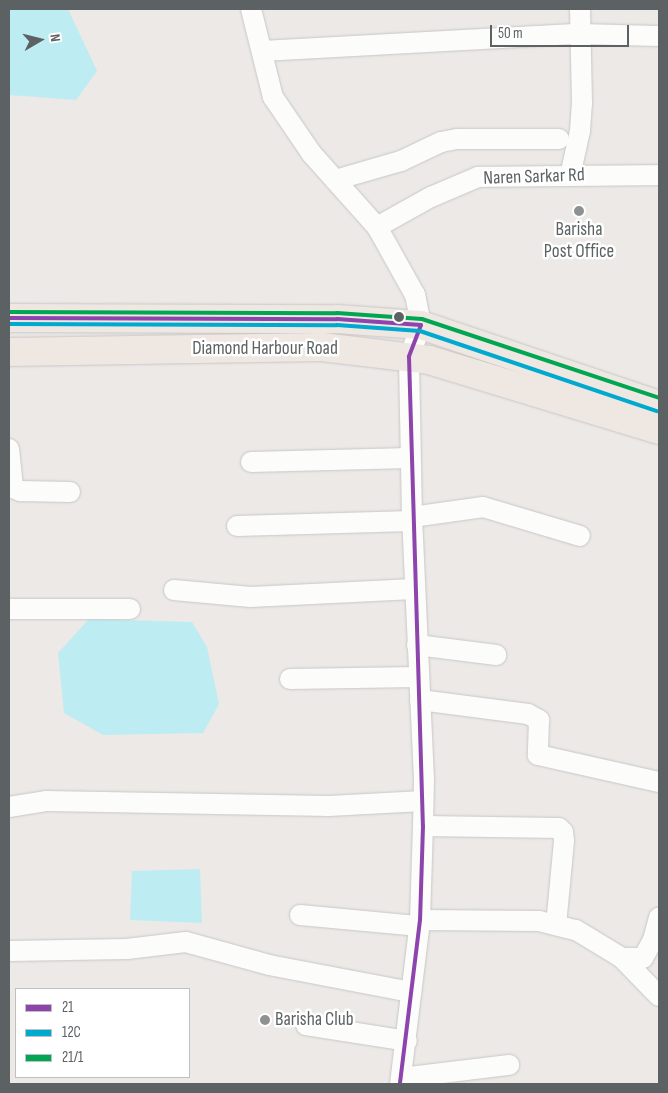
<!DOCTYPE html>
<html>
<head>
<meta charset="utf-8">
<style>
  body { margin:0 }
  #map { position:relative; width:668px; height:1093px; overflow:hidden; background:#ece9e7; font-family:"Sofia Sans Condensed",sans-serif }
  div>[style] { position:absolute }
  .water>* { inset:0; background:#beecf3 }
  .roads { filter:drop-shadow(0 0 1px #c8c7c7) drop-shadow(0 0 1px #c8c7c7) }
  .minor>* { height:20px; margin:-10px; padding:0 10px; transform-origin:10px; border-radius:10px; background:#fcfcfb }
  .highway>* { height:28px; margin:-14px; padding:0 14px; transform-origin:14px; border-radius:14px; background:#efe7e2 }
  .bus-1>* { height:4px; margin:-2px; padding:0 2px; transform-origin:2px; border-radius:2px; background:#8e44ad }
  .bus-2>* { height:4px; margin:-2px; padding:0 2px; transform-origin:2px; border-radius:2px; background:#00a9ce }
  .bus-3>* { height:4px; margin:-2px; padding:0 2px; transform-origin:2px; border-radius:2px; background:#00a651 }
  .dots>* { width:14px; height:14px; translate:-50% -50%; box-sizing:border-box; border:2px solid #fff; border-radius:50% }
  span { translate:-50% -50%; white-space:nowrap; text-align:center; line-height:1.15; -webkit-text-stroke:5px #fff; paint-order:stroke }
  .street-label { font-size:19px; color:#5c6264 }
  .poi-label { font-size:19px; color:#5c6264 }
  .left { translate:0 -50%; text-align:left }
  .frame { position:absolute; inset:0; border:10px solid #5c6264; pointer-events:none }
  .legend { position:absolute; left:15px; top:988px; width:175px; height:90px; box-sizing:border-box; background:#fff; border:1px solid #bec0c1; margin:0; padding:6px 9px; list-style:none; font-size:15px; color:#5c6264 }
  .legend li { display:flex; align-items:center; gap:10px; height:25px }
  .legend b { width:25px; border:1px solid #bec0c1 }
  .north { position:absolute; left:15px; top:15px; width:50px; height:50px; -webkit-text-stroke:4px #fff; paint-order:stroke; rotate:82deg; font-size:14px; font-weight:700; line-height:20px; text-align:center; color:#5c6264 }
  .north::after { content:''; display:block; margin:auto; width:18px; height:22px; background:#5c6264; clip-path:polygon(50% 0,100% 100%,50% 72%,0 100%) }
  .scale { position:absolute; left:490px; top:25px; width:139px; height:22px; box-sizing:border-box; border:2px solid #5c6264; border-top:0; padding-left:6px; font-size:15px; line-height:18px; white-space:nowrap; color:#5c6264; -webkit-text-stroke:4px #fff; paint-order:stroke }
</style>
</head>
<body>
<div id="map">
  <div class="water">
    <i style="clip-path:polygon(9px 9px,68px 9px,97px 71px,76px 100px,9px 95px)"></i>
    <i style="clip-path:polygon(89px 619px,192px 622px,207px 647px,219px 704px,203px 733px,103px 735px,64px 713px,58px 653px)"></i>
    <i style="clip-path:polygon(200px 869px,202px 923px,130px 920px,132px 871px)"></i>
  </div>
  <div class="roads">
    <div class="minor">
      <i style="left:251px;top:9px;width:91px;rotate:76deg"></i>
      <i style="left:273px;top:97px;width:68px;rotate:55.8deg"></i>
      <i style="left:311px;top:153px;width:99px;rotate:48.3deg"></i>
      <i style="left:262px;top:51px;width:317px;rotate:-3.1deg"></i>
      <i style="left:579px;top:34px;width:80px;rotate:1.4deg"></i>
      <i style="left:570px;top:176px;width:46px;rotate:-77.5deg"></i>
      <i style="left:580px;top:131px;width:27px;rotate:-86deg"></i>
      <i style="left:582px;top:104px;width:95px;rotate:-91.2deg"></i>
      <i style="left:335px;top:180px;width:69px;rotate:-16.1deg"></i>
      <i style="left:401px;top:161px;width:44px;rotate:-25.4deg"></i>
      <i style="left:441px;top:142px;width:16px;rotate:-11deg"></i>
      <i style="left:457px;top:139px;width:102px"></i>
      <i style="left:9px;top:449px;width:39px;rotate:84deg"></i>
      <i style="left:13px;top:488px;width:8px;rotate:23deg"></i>
      <i style="left:20px;top:491px;width:50px;rotate:1.1deg"></i>
      <i style="left:251px;top:462px;width:159px;rotate:-1.4deg"></i>
      <i style="left:412px;top:517px;width:72px;rotate:-8deg"></i>
      <i style="left:483px;top:507px;width:101px;rotate:16.6deg"></i>
      <i style="left:237px;top:526px;width:175px;rotate:-1.6deg"></i>
      <i style="left:174px;top:590px;width:77px;rotate:5.2deg"></i>
      <i style="left:251px;top:597px;width:163px;rotate:-2.8deg"></i>
      <i style="left:9px;top:609px;width:121px"></i>
      <i style="left:417px;top:645px;width:80px;rotate:7.2deg"></i>
      <i style="left:290px;top:679px;width:129px;rotate:-0.9deg"></i>
      <i style="left:420px;top:700px;width:109px;rotate:7.4deg"></i>
      <i style="left:528px;top:714px;width:13px;rotate:29deg"></i>
      <i style="left:539px;top:720px;width:35px;rotate:92deg"></i>
      <i style="left:538px;top:755px;width:124px;rotate:12.6deg"></i>
      <i style="left:9px;top:807px;width:37px;rotate:-9deg"></i>
      <i style="left:46px;top:801px;width:283px;rotate:1deg"></i>
      <i style="left:329px;top:806px;width:94px;rotate:-3deg"></i>
      <i style="left:423px;top:826px;width:136px;rotate:0.8deg"></i>
      <i style="left:559px;top:828px;width:6px;rotate:45deg"></i>
      <i style="left:563px;top:832px;width:9px;rotate:84deg"></i>
      <i style="left:564px;top:841px;width:84px;rotate:95.4deg"></i>
      <i style="left:300px;top:915px;width:120px;rotate:5.3deg"></i>
      <i style="left:420px;top:920px;width:119px;rotate:0.5deg"></i>
      <i style="left:539px;top:921px;width:38px;rotate:14deg"></i>
      <i style="left:576px;top:930px;width:54px;rotate:31.3deg"></i>
      <i style="left:622px;top:958px;width:53px;rotate:45.8deg"></i>
      <i style="left:9px;top:951px;width:118px;rotate:-1deg"></i>
      <i style="left:127px;top:949px;width:59px;rotate:-6.8deg"></i>
      <i style="left:186px;top:942px;width:86px;rotate:15.5deg"></i>
      <i style="left:269px;top:965px;width:145px;rotate:10.8deg"></i>
      <i style="left:622px;top:958px;width:21px"></i>
      <i style="left:643px;top:958px;width:21px;rotate:-61deg"></i>
      <i style="left:653px;top:940px;width:23px;rotate:-75deg"></i>
      <i style="left:306px;top:1025px;width:102px;rotate:9deg"></i>
      <i style="left:401px;top:1078px;width:109px;rotate:-6.9deg"></i>
      <i style="left:400px;top:1084px;width:165px;rotate:-83deg"></i>
      <i style="left:420px;top:920px;width:94px;rotate:-88.2deg"></i>
      <i style="left:423px;top:826px;width:46px;rotate:-88.8deg"></i>
      <i style="left:424px;top:780px;width:263px;rotate:-92.6deg"></i>
      <i style="left:412px;top:517px;width:160px;rotate:-91.1deg"></i>
      <i style="left:409px;top:357px;width:34px;rotate:-69deg"></i>
      <i style="left:421px;top:325px;width:31px;rotate:-101deg"></i>
      <i style="left:415px;top:295px;width:78px;rotate:-119.2deg"></i>
      <i style="left:377px;top:227px;width:62px;rotate:-29.1deg"></i>
      <i style="left:431px;top:197px;width:51px;rotate:-23.1deg"></i>
      <i style="left:478px;top:177px;width:181px;rotate:-0.6deg"></i>
    </div>
    <div class="highway">
      <i style="left:9px;top:318px;width:328px;rotate:0.2deg"></i>
      <i style="left:337px;top:319px;width:84px;rotate:4.1deg"></i>
      <i style="left:421px;top:325px;width:251px;rotate:18.6deg"></i>
      <i style="left:9px;top:352px;width:313px;rotate:-0.9deg"></i>
      <i style="left:322px;top:347px;width:108px;rotate:6.9deg"></i>
      <i style="left:429px;top:360px;width:240px;rotate:16.9deg"></i>
    </div>
  </div>
  <div class="bus-1">
    <i style="left:9px;top:318px;width:328px;rotate:0.2deg"></i>
    <i style="left:337px;top:319px;width:84px;rotate:4.1deg"></i>
    <i style="left:421px;top:325px;width:34px;rotate:111deg"></i>
    <i style="left:409px;top:357px;width:469px;rotate:88.3deg"></i>
    <i style="left:423px;top:826px;width:94px;rotate:91.8deg"></i>
    <i style="left:420px;top:920px;width:165px;rotate:97deg"></i>
  </div>
  <div class="bus-2">
    <i style="left:9px;top:324px;width:328px;rotate:0.2deg"></i>
    <i style="left:337px;top:325px;width:83px;rotate:4.1deg"></i>
    <i style="left:420px;top:331px;width:250px;rotate:18.7deg"></i>
  </div>
  <div class="bus-3">
    <i style="left:9px;top:312px;width:328px;rotate:0.2deg"></i>
    <i style="left:337px;top:313px;width:85px;rotate:4deg"></i>
    <i style="left:422px;top:319px;width:250px;rotate:18.4deg"></i>
  </div>
  <div class="dots">
    <i style="left:579px;top:211px;background:#8e9192"></i>
    <i style="left:399px;top:317px;background:#5c6264"></i>
    <i style="left:265px;top:1020px;background:#8e9192"></i>
  </div>
  <div class="street-label">
    <span style="left:534px;top:177px;rotate:-2deg">Naren Sarkar Rd</span>
    <span style="left:265px;top:349px">Diamond Harbour Road</span>
  </div>
  <div class="poi-label">
    <span style="left:579px;top:241px">Barisha<br>Post Office</span>
    <span class="left" style="left:275px;top:1020px">Barisha Club</span>
  </div>
  <div class="frame"></div>
  <ul class="legend">
  <li><b style="height:6px;background:#8e44ad"></b>21</li>
  <li><b style="height:6px;background:#00a9ce"></b>12C</li>
  <li><b style="height:6px;background:#00a651"></b>21/1</li>
  </ul>
  <div class="north">N</div>
  <div class="scale">50 m</div>
</div>
</body>
</html>
